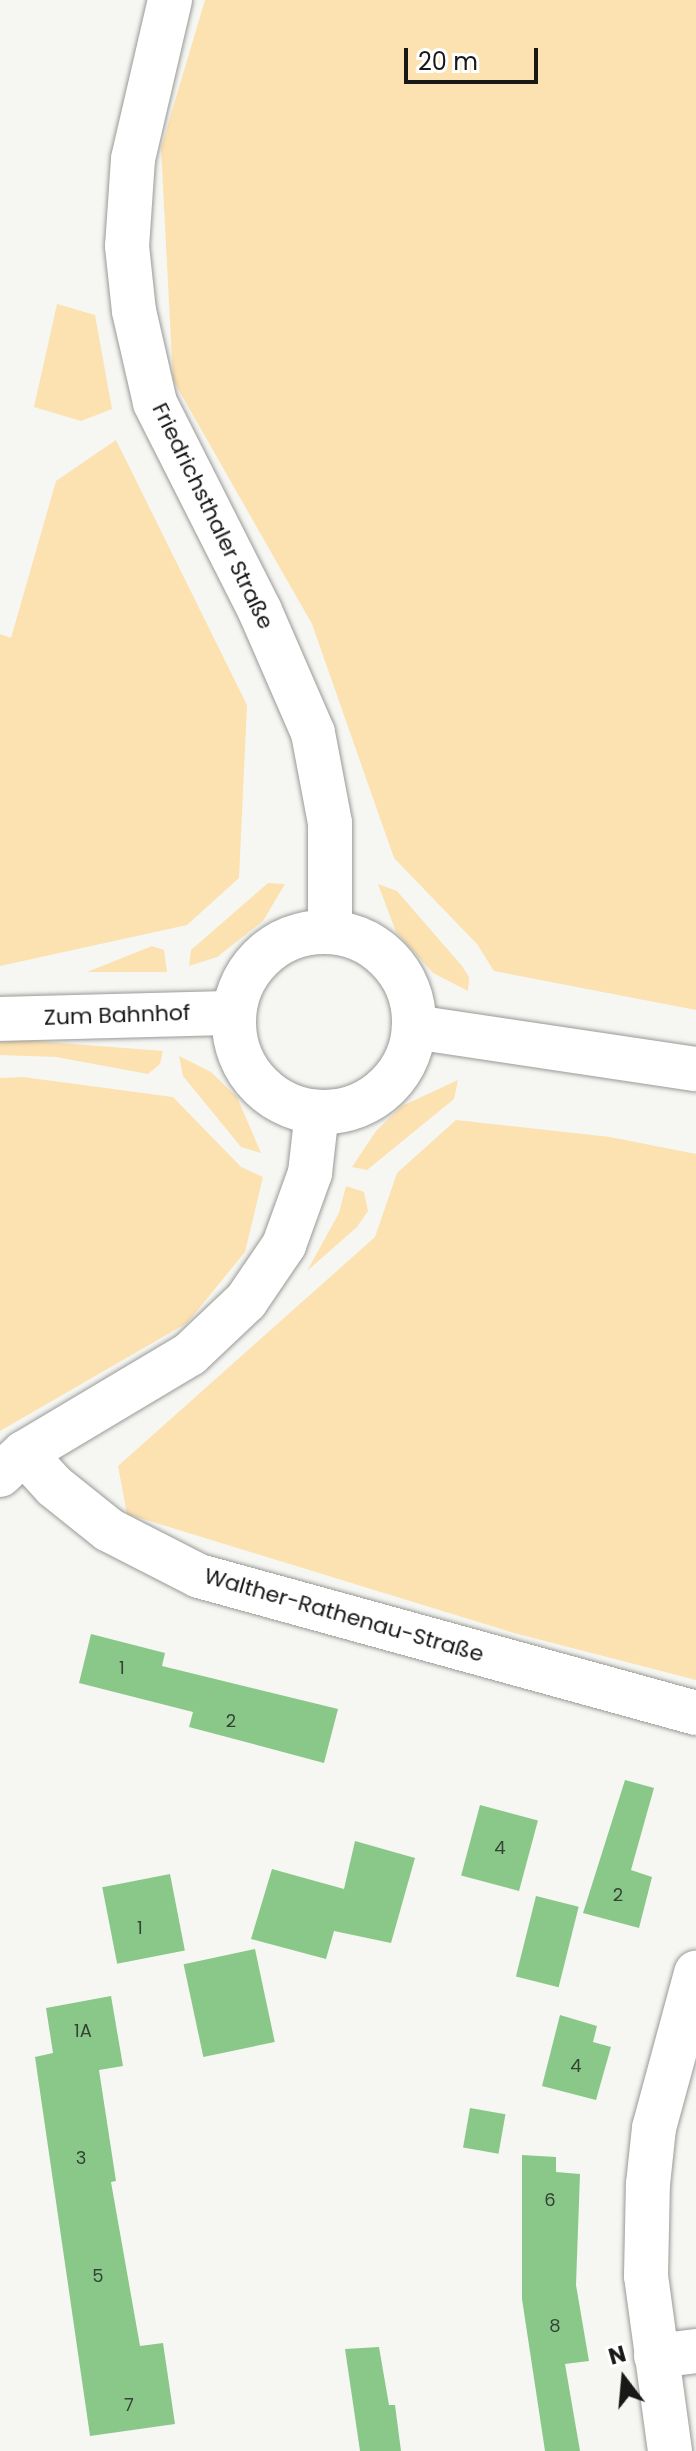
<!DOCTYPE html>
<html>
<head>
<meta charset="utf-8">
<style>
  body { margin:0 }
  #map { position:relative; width:696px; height:2451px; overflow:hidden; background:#f6f7f3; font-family:Poppins,sans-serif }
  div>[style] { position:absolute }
  .green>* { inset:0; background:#fce1b1 }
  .building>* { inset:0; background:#8ac889; transform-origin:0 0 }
  .roads { filter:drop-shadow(0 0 2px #999a97) drop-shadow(0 0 2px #999a97) }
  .minor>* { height:44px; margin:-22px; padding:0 22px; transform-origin:22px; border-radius:22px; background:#fff }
  .minor>.ring { margin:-22px; padding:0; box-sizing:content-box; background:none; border:44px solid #fff; border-radius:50% }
  span { translate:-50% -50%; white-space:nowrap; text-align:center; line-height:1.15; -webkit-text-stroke:6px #fff; paint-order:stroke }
  .number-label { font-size:18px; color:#344434 }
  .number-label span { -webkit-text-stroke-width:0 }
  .street-label { font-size:22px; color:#181817 }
  .north { position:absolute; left:584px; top:2339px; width:80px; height:80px; -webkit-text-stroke:6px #fff; paint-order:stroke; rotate:344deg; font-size:22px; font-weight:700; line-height:32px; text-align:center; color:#181817 }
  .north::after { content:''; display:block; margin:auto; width:28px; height:36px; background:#181817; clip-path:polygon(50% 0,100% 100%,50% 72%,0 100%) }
  .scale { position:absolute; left:404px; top:48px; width:134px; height:36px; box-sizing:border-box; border:4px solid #181817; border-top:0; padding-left:10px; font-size:24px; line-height:28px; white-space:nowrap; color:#181817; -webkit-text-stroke:6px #fff; paint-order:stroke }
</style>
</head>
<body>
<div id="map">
  <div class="green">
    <i style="clip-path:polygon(205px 0,696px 0,696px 1010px,494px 971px,477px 944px,394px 858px,312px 624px,173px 380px,161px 148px)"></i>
    <i style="clip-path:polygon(57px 304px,95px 315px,112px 409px,81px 421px,34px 407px)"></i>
    <i style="clip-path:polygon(116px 440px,247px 705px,239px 878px,187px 925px,0 966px,0 634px,11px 638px,56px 481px)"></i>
    <i style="clip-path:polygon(268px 883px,285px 884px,263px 921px,217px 957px,189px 966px,191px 950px)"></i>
    <i style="clip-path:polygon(378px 884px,397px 891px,462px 966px,469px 977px,468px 991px,433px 973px,396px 932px)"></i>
    <i style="clip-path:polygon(152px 946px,164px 950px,167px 972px,87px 972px)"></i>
    <i style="clip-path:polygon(23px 1040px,163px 1051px,160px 1064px,148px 1074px,56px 1057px,0 1055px,0 1042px)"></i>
    <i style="clip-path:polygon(179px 1056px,211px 1072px,237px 1097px,261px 1153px,241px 1147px,183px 1076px)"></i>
    <i style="clip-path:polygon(23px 1077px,173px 1097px,241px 1167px,263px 1177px,245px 1252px,187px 1323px,0 1431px,0 1078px)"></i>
    <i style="clip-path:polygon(458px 1080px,454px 1099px,367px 1170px,352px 1167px,376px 1131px,402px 1106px)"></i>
    <i style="clip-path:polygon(456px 1120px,610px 1137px,696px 1154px,696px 1680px,514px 1633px,127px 1514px,118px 1466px,375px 1237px,397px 1173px)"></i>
    <i style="clip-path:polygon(346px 1186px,364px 1192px,368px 1211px,357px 1227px,307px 1271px,339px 1213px)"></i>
  </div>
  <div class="building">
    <i style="clip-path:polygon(91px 1634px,165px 1653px,162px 1666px,338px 1709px,324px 1763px,189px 1727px,193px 1712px,79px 1683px)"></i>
    <i style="clip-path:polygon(625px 1780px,654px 1788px,631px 1870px,652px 1877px,639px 1928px,583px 1913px)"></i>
    <i style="left:480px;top:1805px;width:60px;height:73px;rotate:15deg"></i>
    <i style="clip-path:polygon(355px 1841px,415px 1858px,391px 1943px,334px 1931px,326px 1959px,251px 1939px,272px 1869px,344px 1889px)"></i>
    <i style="left:170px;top:1874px;width:78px;height:69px;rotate:79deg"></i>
    <i style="left:536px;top:1896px;width:44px;height:83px;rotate:14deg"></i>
    <i style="left:255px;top:1949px;width:95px;height:73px;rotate:78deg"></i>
    <i style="clip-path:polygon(111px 1996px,123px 2066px,99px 2070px,116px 2181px,111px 2182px,140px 2346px,163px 2343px,175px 2424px,90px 2436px,35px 2057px,53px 2053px,46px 2008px)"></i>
    <i style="clip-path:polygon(560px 2015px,597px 2026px,593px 2042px,611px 2047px,596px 2100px,542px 2086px)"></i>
    <i style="left:470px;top:2108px;width:36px;height:40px;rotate:10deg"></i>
    <i style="clip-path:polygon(522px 2155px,556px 2157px,556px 2172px,580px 2174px,576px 2285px,589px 2361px,565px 2364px,580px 2451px,545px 2451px,522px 2299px)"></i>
    <i style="clip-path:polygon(379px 2347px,389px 2405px,395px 2405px,401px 2451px,360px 2451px,345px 2349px)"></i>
  </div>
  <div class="roads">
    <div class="minor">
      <i style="left:170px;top:0;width:163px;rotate:103.1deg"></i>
      <i style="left:133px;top:159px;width:87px;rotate:93.9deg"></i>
      <i style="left:127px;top:246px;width:65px;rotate:83.9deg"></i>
      <i style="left:134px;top:311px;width:94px;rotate:77.1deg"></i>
      <i style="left:155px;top:403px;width:233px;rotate:63.2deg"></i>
      <i style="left:260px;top:611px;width:133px;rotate:66.5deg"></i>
      <i style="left:313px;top:733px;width:92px;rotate:79.3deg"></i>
      <i style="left:330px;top:823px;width:109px;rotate:90deg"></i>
      <i class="ring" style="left:234px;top:932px;width:136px;height:136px"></i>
      <i style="left:0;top:1019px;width:234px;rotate:-1.5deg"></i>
      <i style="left:414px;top:1027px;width:285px;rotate:8.5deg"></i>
      <i style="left:24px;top:1453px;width:45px;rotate:47.7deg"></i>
      <i style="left:54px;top:1486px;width:70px;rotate:38.7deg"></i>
      <i style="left:109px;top:1530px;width:101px;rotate:27.1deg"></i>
      <i style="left:199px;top:1576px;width:516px;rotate:15.41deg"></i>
      <i style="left:0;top:1475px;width:33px;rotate:-43deg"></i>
      <i style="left:24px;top:1453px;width:193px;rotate:-30.8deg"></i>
      <i style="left:190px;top:1354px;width:77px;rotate:-43.4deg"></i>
      <i style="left:246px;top:1301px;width:68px;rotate:-55.8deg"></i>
      <i style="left:284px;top:1245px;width:77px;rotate:-70.1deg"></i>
      <i style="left:310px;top:1173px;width:61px;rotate:-83.5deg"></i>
      <i style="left:656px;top:2356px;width:40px;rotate:-7.1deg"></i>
      <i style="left:670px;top:2451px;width:177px;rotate:-97.8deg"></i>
      <i style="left:646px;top:2276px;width:92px;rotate:-88.8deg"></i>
      <i style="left:648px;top:2184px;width:56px;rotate:-83.9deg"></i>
      <i style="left:654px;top:2128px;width:161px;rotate:-74.8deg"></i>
    </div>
  </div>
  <div class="number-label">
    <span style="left:122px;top:1668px">1</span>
    <span style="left:231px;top:1721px">2</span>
    <span style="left:500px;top:1848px">4</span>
    <span style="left:618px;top:1895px">2</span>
    <span style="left:140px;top:1928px">1</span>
    <span style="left:83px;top:2031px">1A</span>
    <span style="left:576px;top:2066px">4</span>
    <span style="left:81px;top:2158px">3</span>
    <span style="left:550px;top:2200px">6</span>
    <span style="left:98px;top:2276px">5</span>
    <span style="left:555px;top:2326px">8</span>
    <span style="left:129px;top:2405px">7</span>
  </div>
  <div class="street-label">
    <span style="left:213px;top:516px;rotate:64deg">Friedrichsthaler Straße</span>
    <span style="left:117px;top:1015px;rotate:-2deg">Zum Bahnhof</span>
    <span style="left:344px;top:1615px;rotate:16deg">Walther-Rathenau-Straße</span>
  </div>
  <div class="north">N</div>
  <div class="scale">20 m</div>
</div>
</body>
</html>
